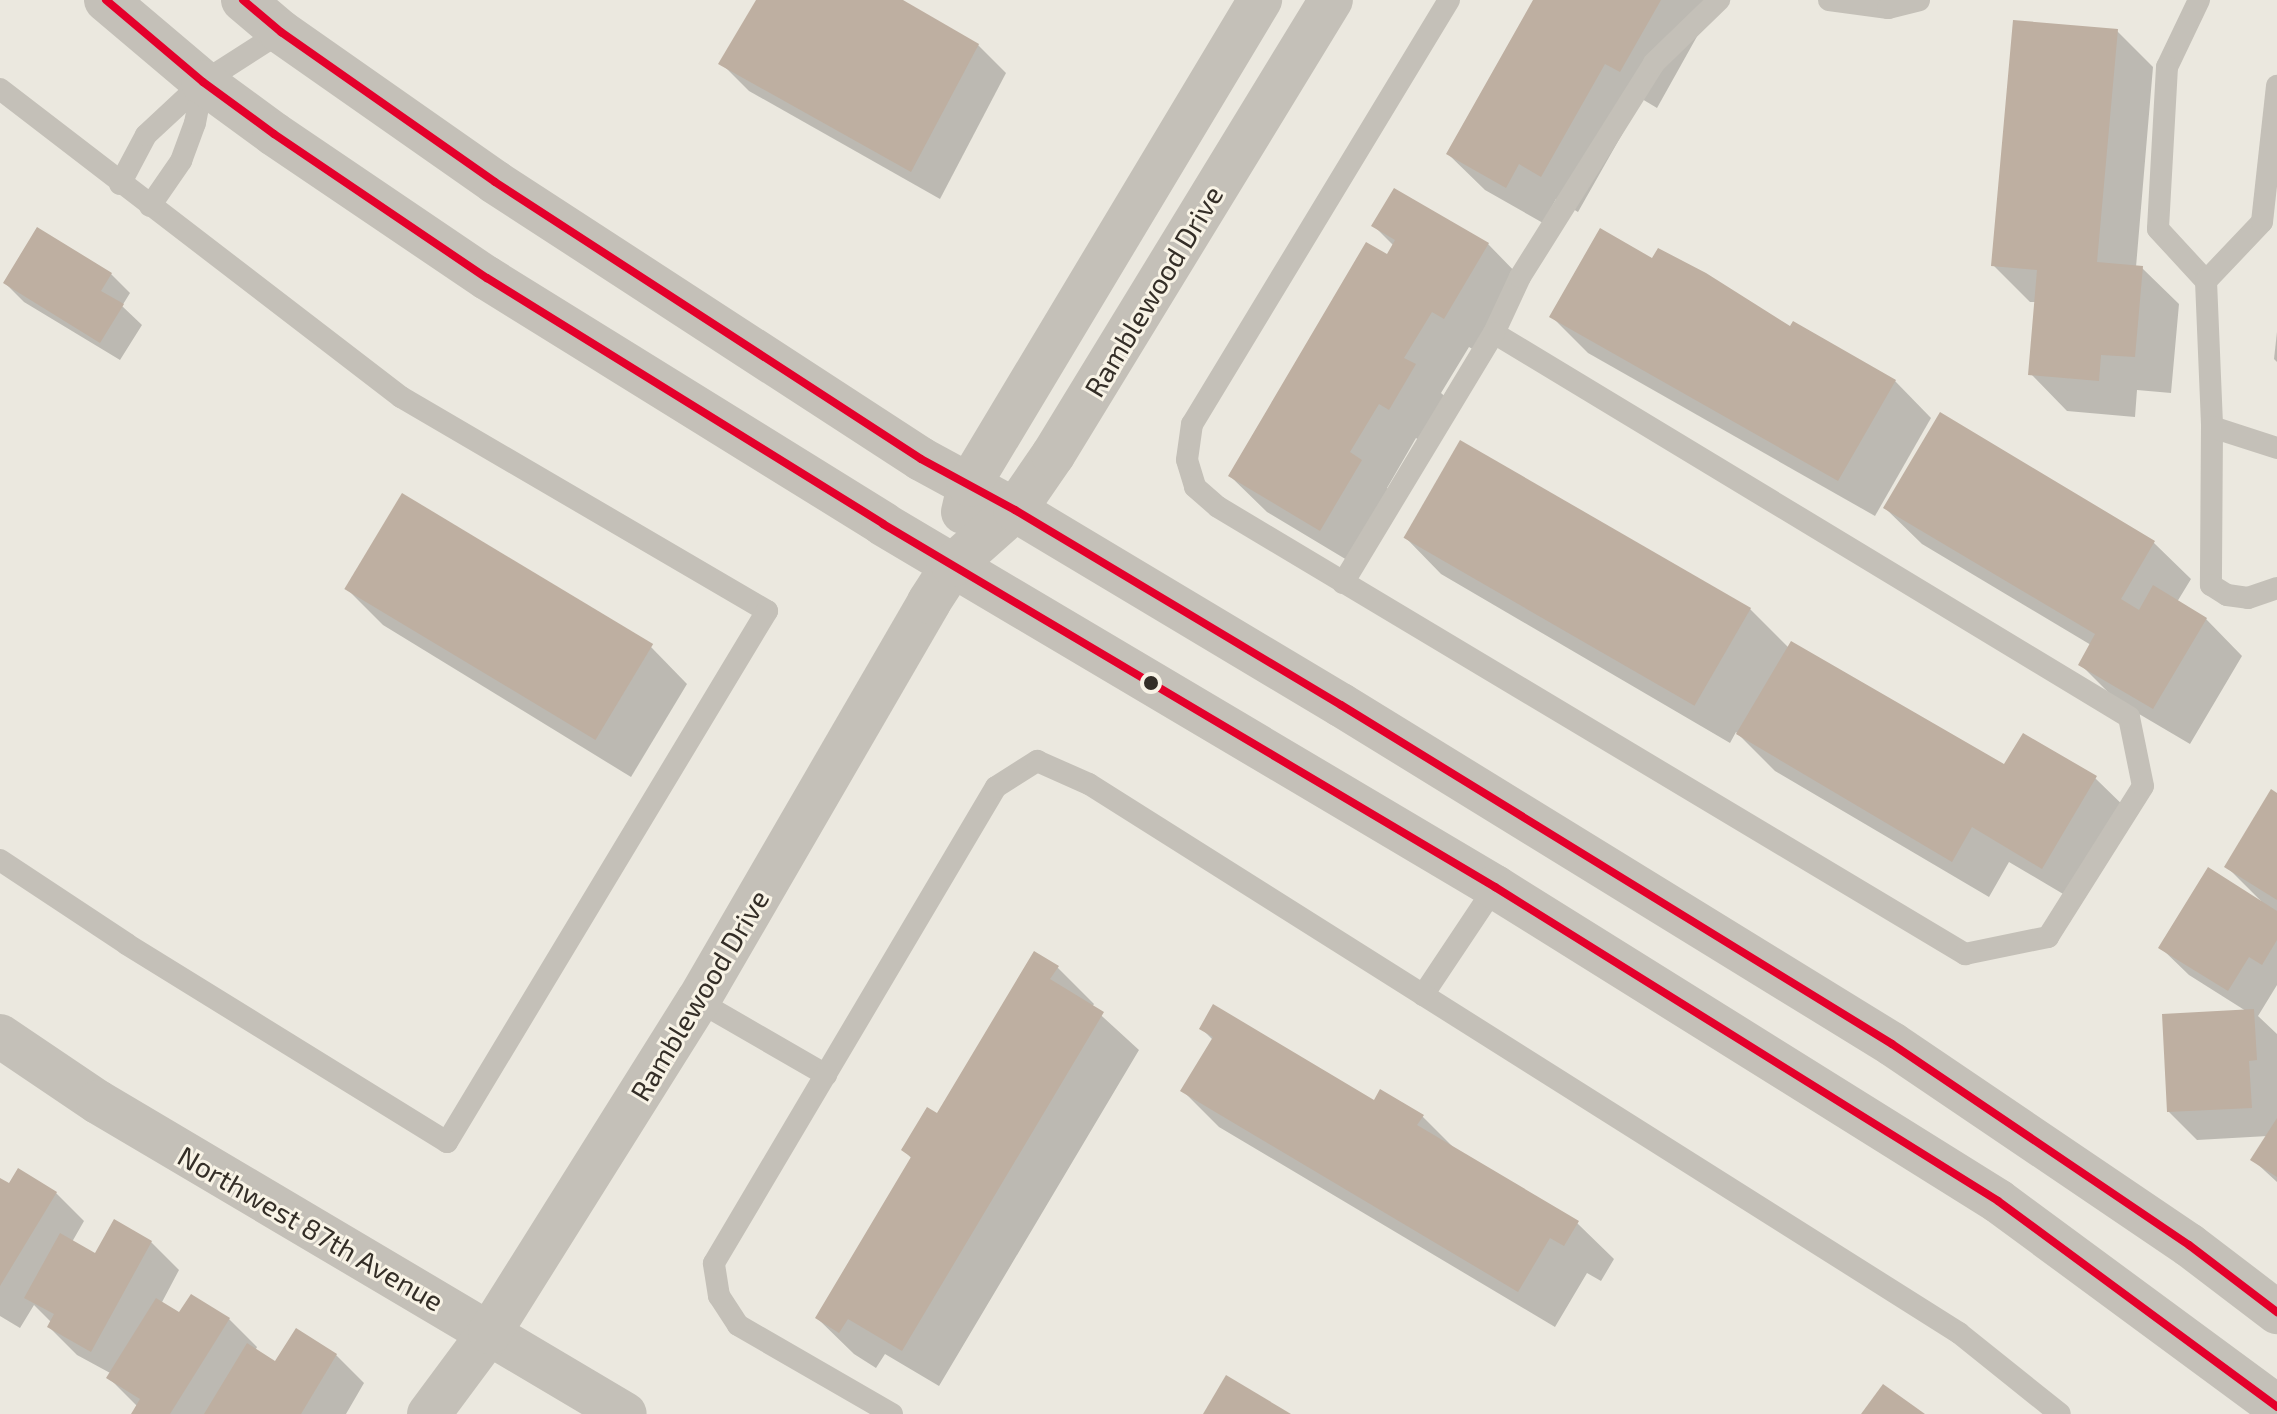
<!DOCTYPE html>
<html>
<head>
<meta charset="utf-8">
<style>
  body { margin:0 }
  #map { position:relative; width:2277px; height:1414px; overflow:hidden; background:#ebe8df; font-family:"Exo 2",sans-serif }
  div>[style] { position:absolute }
  .shadow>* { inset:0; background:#0003 }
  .building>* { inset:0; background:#beafa1; transform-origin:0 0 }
  .service>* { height:22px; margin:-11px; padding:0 11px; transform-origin:11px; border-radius:11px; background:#c4c0b8 }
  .minor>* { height:44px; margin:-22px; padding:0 22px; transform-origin:22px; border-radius:22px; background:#c4c0b8 }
  .tertiary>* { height:44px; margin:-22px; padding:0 22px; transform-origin:22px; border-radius:22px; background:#c4c0b8 }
  .bus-1>* { height:8px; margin:-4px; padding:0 4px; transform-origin:4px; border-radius:4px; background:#e4002b }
  .dots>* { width:22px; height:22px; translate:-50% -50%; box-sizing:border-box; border:4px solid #f8f3e6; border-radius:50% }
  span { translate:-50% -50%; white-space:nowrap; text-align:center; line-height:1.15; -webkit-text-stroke:6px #f8f3e6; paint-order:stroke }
  .street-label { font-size:28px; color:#342e27 }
</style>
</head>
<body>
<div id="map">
  <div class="shadow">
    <i style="clip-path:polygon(759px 0,899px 0,978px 45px,1006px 73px,940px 199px,749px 91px,721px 63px)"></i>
    <i style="clip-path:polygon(1536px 0,1708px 0,1714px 6px,1657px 108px,1642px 99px,1578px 212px,1556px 199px,1543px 223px,1485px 190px,1448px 154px)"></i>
    <i style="clip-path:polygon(2117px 31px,2153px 67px,2136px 267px,2142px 268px,2179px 304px,2171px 393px,2137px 390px,2135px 417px,2067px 411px,2031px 374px,2037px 302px,2030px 302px,1993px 265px)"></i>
    <i style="clip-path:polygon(1374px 226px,1488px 244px,1524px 281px,1481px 354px,1469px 347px,1441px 393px,1451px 402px,1426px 445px,1416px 438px,1387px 488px,1397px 498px,1357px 566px,1267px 512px,1230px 476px,1394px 246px)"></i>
    <i style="clip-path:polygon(1653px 261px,1895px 381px,1931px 418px,1875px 516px,1588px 353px,1552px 317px)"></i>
    <i style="clip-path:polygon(111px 274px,130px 293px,122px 306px,142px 325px,120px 360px,24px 302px,5px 283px)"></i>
    <i style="clip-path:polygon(2277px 332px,2277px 362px,2274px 359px)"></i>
    <i style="clip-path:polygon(1885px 508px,2154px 543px,2191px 579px,2177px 602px,2206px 619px,2242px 656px,2190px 744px,2117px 701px,2080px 664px,2091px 645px,1922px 544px)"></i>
    <i style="clip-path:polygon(1405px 537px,1750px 609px,1789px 648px,2004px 767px,2095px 778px,2132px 814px,2080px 904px,2009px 862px,1989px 897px,1775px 771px,1736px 732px,1730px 743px,1441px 574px)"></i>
    <i style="clip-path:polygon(347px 589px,651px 647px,687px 684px,631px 777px,383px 625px)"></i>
    <i style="clip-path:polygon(2277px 795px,2277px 985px,2258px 1016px,2277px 1034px,2277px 1182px,2253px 1160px,2268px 1136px,2197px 1140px,2168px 1111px,2246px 1011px,2189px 975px,2160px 947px,2261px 901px,2226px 866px)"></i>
    <i style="clip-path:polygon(1057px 967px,1094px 1004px,1092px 1007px,1139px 1050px,939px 1386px,885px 1354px,876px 1368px,854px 1354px,817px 1318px,912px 1159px,903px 1149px,938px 1116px)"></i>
    <i style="clip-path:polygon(1201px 1028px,1375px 1103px,1422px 1116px,1458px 1152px,1577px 1223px,1614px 1259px,1601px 1281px,1587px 1273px,1555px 1327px,1219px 1127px,1183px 1091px,1213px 1040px)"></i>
    <i style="clip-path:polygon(0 1180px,9px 1186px,56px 1193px,84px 1221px,72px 1242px,96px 1256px,151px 1242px,179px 1270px,161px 1304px,180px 1315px,229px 1319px,257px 1347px,255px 1351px,276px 1364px,336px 1355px,364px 1383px,346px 1414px,133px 1414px,138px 1407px,109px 1378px,112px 1374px,77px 1355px,49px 1327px,52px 1323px,34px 1305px,20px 1328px,0 1316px)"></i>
  </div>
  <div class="building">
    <i style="clip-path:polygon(756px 0,903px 0,979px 44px,911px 172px,718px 64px)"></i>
    <i style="clip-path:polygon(1533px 0,1661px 0,1620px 72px,1605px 64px,1541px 177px,1519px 164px,1506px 188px,1446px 154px)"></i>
    <i style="clip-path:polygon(2013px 20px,2118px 29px,2097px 262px,2143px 266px,2135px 357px,2101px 355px,2099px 381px,2028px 375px,2037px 270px,1991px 266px)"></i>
    <i style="clip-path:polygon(1394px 188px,1489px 243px,1444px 319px,1432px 312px,1404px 358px,1416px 364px,1389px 410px,1379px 404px,1350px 452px,1362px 460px,1320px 531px,1228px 476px,1366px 242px,1387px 254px,1395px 240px,1371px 226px)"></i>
    <i style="clip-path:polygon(37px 227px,112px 273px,101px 291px,124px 304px,100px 343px,3px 283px)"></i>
    <i style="clip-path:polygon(1600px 228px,1652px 258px,1658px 248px,1706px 273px,1790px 326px,1793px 321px,1896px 380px,1838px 481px,1549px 317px)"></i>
    <i style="clip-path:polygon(1940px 412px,2155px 541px,2121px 599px,2139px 610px,2153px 585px,2207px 618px,2153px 709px,2078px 665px,2095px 634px,1883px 508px)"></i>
    <i style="left:1460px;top:440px;width:336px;height:113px;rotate:30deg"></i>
    <i style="left:402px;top:493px;width:293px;height:112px;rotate:31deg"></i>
    <i style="clip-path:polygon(1791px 641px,2004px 764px,2023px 733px,2097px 776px,2042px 869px,1972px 827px,1952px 862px,1736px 734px)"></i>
    <i style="clip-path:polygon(2271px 789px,2277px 793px,2277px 900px,2224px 867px)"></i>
    <i style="clip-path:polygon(2208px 867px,2277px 911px,2277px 940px,2262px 965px,2249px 957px,2228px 991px,2158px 948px)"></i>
    <i style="clip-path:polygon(1034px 951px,1059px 966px,1050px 979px,1104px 1012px,902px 1351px,848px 1319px,839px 1333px,815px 1318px,911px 1157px,901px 1150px,927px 1107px,937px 1113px)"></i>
    <i style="clip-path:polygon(1213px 1004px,1374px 1100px,1380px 1089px,1424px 1115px,1417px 1125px,1579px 1221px,1564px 1246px,1550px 1238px,1518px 1292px,1180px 1091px,1213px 1037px,1199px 1029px)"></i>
    <i style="clip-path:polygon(2254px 1009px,2257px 1060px,2249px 1061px,2252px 1108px,2167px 1112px,2162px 1014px)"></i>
    <i style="clip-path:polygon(2277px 1118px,2277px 1177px,2250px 1160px)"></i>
    <i style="clip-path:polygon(18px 1168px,57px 1192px,0 1286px,0 1178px,9px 1183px)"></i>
    <i style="clip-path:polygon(114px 1219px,152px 1241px,91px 1352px,47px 1327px,54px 1314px,24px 1298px,60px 1233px,95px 1253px)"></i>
    <i style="clip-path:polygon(191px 1294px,230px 1318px,170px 1414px,131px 1414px,140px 1399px,106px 1378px,156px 1298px,179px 1312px)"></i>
    <i style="clip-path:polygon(296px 1328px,337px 1354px,301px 1414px,204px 1414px,247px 1343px,275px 1361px)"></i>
    <i style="clip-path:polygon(1226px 1375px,1291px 1414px,1203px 1414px)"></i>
    <i style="clip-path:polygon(1883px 1384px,1925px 1414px,1861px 1414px)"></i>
  </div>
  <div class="service">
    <i style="left:1449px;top:0;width:496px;rotate:121.2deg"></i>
    <i style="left:1192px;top:424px;width:36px;rotate:98deg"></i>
    <i style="left:1187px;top:460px;width:28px;rotate:73deg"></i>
    <i style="left:1195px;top:487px;width:30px;rotate:41deg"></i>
    <i style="left:1218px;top:507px;width:871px;rotate:30.9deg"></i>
    <i style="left:1965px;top:954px;width:85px;rotate:-11.6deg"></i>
    <i style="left:2048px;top:937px;width:178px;rotate:-57.8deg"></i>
    <i style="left:2143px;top:786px;width:70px;rotate:-101.5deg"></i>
    <i style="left:2129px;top:717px;width:742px;rotate:-148.84deg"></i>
    <i style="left:1494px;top:333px;width:62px;rotate:-65.1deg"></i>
    <i style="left:1520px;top:277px;width:252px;rotate:-57.9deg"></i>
    <i style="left:1654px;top:63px;width:91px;rotate:-44.1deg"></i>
    <i style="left:1829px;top:0;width:60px;rotate:7.7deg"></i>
    <i style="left:1888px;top:8px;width:32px;rotate:-14deg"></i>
    <i style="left:2199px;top:0;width:74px;rotate:115.5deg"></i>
    <i style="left:2167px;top:67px;width:162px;rotate:93.2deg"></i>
    <i style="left:2158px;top:229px;width:71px;rotate:47.3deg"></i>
    <i style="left:2206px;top:281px;width:146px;rotate:87.6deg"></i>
    <i style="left:2212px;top:427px;width:158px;rotate:90.4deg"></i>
    <i style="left:2211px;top:585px;width:19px;rotate:32deg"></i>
    <i style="left:2227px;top:595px;width:21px;rotate:8deg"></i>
    <i style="left:2248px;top:598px;width:31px;rotate:-19deg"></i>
    <i style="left:0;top:89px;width:506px;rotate:37.53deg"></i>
    <i style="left:401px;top:397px;width:424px;rotate:30.3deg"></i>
    <i style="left:767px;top:611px;width:620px;rotate:121.07deg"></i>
    <i style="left:447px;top:1142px;width:376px;rotate:-148.3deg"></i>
    <i style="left:127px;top:944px;width:152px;rotate:-146.5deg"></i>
    <i style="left:120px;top:184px;width:55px;rotate:-62deg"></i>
    <i style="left:146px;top:135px;width:78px;rotate:-42.9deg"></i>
    <i style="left:203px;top:82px;width:93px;rotate:-32.7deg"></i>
    <i style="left:150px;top:206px;width:55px;rotate:-55.4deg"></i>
    <i style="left:181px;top:161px;width:40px;rotate:-69.8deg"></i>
    <i style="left:195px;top:123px;width:42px;rotate:-79deg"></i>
    <i style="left:2206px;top:281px;width:81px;rotate:-46.5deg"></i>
    <i style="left:2262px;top:222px;width:137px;rotate:-83.7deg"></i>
    <i style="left:2212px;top:427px;width:68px;rotate:17.9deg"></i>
    <i style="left:1343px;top:583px;width:292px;rotate:-58.9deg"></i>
    <i style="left:1423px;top:995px;width:130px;rotate:-56.3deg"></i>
    <i style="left:698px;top:1001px;width:148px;rotate:30deg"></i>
    <i style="left:892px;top:1414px;width:178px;rotate:-150deg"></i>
    <i style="left:738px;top:1325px;width:35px;rotate:-123deg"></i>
    <i style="left:719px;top:1296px;width:33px;rotate:-99deg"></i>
    <i style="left:714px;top:1263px;width:553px;rotate:-59.36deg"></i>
    <i style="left:996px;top:787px;width:49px;rotate:-32.4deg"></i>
    <i style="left:1037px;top:761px;width:57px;rotate:23.9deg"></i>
    <i style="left:1089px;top:784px;width:1029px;rotate:32.25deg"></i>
    <i style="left:1959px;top:1333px;width:129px;rotate:38.7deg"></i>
  </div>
  <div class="minor">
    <i style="left:0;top:1036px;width:118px;rotate:34deg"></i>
    <i style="left:98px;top:1102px;width:612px;rotate:30.63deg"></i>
  </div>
  <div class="tertiary">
    <i style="left:106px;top:0;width:127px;rotate:40.2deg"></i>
    <i style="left:203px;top:82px;width:88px;rotate:36.2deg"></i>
    <i style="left:274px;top:134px;width:257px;rotate:34.1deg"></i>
    <i style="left:487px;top:278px;width:466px;rotate:31.8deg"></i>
    <i style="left:883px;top:524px;width:712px;rotate:30.67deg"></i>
    <i style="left:1495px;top:887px;width:593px;rotate:31.97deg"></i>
    <i style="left:1998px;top:1201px;width:347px;rotate:36.4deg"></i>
    <i style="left:243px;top:0;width:50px;rotate:40.1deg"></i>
    <i style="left:281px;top:32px;width:261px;rotate:35deg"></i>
    <i style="left:495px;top:182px;width:508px;rotate:33.03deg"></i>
    <i style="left:921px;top:459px;width:107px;rotate:28.5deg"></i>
    <i style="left:1015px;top:510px;width:380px;rotate:30.9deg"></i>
    <i style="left:1341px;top:705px;width:647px;rotate:31.6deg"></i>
    <i style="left:1892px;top:1044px;width:359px;rotate:34.1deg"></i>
    <i style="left:2189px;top:1245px;width:111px;rotate:37.3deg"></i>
    <i style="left:963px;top:512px;width:28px;rotate:-77deg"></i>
    <i style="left:969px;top:485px;width:566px;rotate:-59.04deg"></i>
    <i style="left:429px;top:1414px;width:102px;rotate:-53.4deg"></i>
    <i style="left:490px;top:1332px;width:391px;rotate:-57.9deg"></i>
    <i style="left:698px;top:1001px;width:461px;rotate:-59.9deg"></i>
    <i style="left:929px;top:602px;width:44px;rotate:-57deg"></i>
    <i style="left:953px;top:565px;width:83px;rotate:-41.6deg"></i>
    <i style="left:1015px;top:510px;width:67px;rotate:-55.4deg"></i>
    <i style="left:1053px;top:455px;width:533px;rotate:-58.58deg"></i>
  </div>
  <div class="bus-1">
    <i style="left:106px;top:0;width:127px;rotate:40.2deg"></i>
    <i style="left:203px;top:82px;width:88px;rotate:36.2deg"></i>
    <i style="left:274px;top:134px;width:257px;rotate:34.1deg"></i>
    <i style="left:487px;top:278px;width:466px;rotate:31.8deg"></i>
    <i style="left:883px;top:524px;width:712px;rotate:30.67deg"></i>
    <i style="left:1495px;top:887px;width:593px;rotate:31.97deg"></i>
    <i style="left:1998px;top:1201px;width:347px;rotate:36.4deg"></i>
    <i style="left:243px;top:0;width:50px;rotate:40.1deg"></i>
    <i style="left:281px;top:32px;width:261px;rotate:35deg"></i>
    <i style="left:495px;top:182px;width:508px;rotate:33.03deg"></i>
    <i style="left:921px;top:459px;width:107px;rotate:28.5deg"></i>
    <i style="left:1015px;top:510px;width:380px;rotate:30.9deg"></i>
    <i style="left:1341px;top:705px;width:647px;rotate:31.6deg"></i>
    <i style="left:1892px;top:1044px;width:359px;rotate:34.1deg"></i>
    <i style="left:2189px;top:1245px;width:111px;rotate:37.3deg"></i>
  </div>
  <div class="dots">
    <i style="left:1151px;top:683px;background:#342e27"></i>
  </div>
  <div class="street-label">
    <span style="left:1153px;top:291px;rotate:-59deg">Ramblewood Drive</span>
    <span style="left:699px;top:995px;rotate:-59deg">Ramblewood Drive</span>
    <span style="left:311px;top:1228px;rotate:30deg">Northwest 87th Avenue</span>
  </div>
</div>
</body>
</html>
